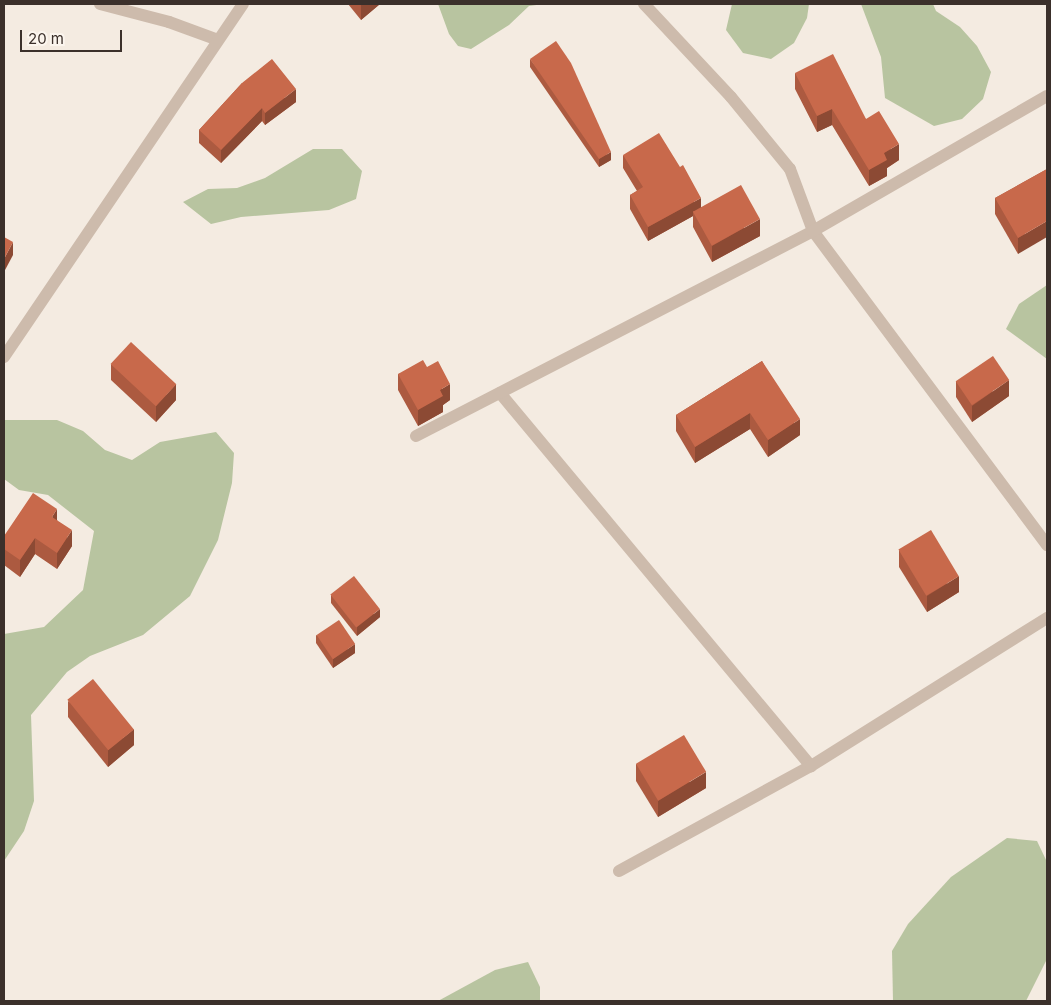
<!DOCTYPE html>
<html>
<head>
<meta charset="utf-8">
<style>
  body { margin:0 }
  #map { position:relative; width:1051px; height:1005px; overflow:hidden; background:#f4ebe1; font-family:Inter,sans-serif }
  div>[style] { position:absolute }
  .green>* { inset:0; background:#b8c4a0 }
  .service>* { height:12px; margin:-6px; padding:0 6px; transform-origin:6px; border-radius:6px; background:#cdbbac }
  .minor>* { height:12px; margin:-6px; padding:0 6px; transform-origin:6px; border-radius:6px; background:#cdbbac }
  .wall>* { inset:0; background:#ac5a40 }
  .shaded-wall>* { inset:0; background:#8c4a34 }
  .building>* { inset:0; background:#c8694b; transform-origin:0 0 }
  span { translate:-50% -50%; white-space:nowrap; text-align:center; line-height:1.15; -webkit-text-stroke:4px #fbf5ee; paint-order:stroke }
  .frame { position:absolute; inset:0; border:5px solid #3b302b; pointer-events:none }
  .scale { position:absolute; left:20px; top:30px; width:102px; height:22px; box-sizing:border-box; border:2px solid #3b302b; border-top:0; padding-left:6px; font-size:15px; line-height:18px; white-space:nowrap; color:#3b302b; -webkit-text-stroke:4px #fbf5ee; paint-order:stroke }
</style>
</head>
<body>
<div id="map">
  <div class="green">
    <i style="clip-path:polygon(438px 4px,544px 4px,529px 6px,509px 25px,471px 49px,458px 46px,449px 34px)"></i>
    <i style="clip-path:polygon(732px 4px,809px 4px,807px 18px,794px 43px,771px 59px,743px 53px,726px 30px)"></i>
    <i style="clip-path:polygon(861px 4px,933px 4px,936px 11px,960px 27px,977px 46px,991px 72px,983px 99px,962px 119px,934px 126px,885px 98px,881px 57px)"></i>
    <i style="clip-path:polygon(313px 149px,342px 149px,362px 171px,356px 199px,329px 210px,241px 217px,211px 224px,183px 202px,208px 189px,237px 188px,265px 178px)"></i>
    <i style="clip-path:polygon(1047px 285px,1047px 359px,1006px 329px,1019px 304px)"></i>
    <i style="clip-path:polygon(4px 420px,57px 420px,83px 431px,105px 450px,132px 460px,160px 442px,216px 432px,234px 453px,232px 483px,218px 540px,190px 596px,143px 635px,90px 656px,67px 672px,31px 715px,34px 801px,24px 831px,4px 861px,4px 634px,44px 627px,83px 590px,94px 531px,48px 495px,19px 490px,4px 479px)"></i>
    <i style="clip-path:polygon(1007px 838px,1037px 841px,1047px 862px,1047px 959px,1026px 1001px,893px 1001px,892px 951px,908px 924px,951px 877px)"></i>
    <i style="clip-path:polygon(528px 962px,540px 987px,540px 1001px,438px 1001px,495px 970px)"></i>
  </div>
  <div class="service">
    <i style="left:100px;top:4px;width:71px;rotate:14.6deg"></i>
    <i style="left:169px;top:22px;width:52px;rotate:20.2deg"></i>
  </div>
  <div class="minor">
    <i style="left:644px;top:4px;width:127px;rotate:46.9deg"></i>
    <i style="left:731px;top:97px;width:93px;rotate:50.7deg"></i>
    <i style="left:790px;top:169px;width:66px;rotate:69.6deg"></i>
    <i style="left:813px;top:231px;width:392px;rotate:53.3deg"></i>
    <i style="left:4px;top:357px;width:426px;rotate:-55.9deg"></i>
    <i style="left:500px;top:393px;width:486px;rotate:50.2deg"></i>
    <i style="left:416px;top:436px;width:447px;rotate:-27.3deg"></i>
    <i style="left:813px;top:231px;width:270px;rotate:-30deg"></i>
    <i style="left:619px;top:871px;width:219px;rotate:-28.7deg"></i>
    <i style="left:811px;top:766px;width:279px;rotate:-32.1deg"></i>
  </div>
  <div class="wall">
    <i style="clip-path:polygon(348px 4px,380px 4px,361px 20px)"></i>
    <i style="clip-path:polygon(530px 59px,611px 160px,599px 167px,530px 67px)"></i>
    <i style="clip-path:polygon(795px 73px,866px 119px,899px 160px,887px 168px,887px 176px,869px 186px,832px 125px,817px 132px,795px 89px)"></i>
    <i style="clip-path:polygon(242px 83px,296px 102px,265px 125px,262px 121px,221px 163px,199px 143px,199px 130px)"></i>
    <i style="clip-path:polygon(623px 155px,701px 207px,760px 236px,712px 262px,693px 227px,693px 216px,648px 241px,630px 209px,630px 195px,637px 191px,623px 168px)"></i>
    <i style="clip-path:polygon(1047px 169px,1018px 254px,995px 214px,995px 198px)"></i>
    <i style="clip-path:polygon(762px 361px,800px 435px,768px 457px,750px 429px,695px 463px,676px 431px,676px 415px)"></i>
    <i style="clip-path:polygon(111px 364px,176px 400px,156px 422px,111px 380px)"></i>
    <i style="clip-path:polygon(427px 367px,450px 400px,443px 405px,443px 412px,418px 426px,398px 390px,398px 374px)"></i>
    <i style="clip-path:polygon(956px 381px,1009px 396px,972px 422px,956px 397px)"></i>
    <i style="clip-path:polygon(57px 520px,72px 546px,57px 569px,35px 554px,20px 577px,4px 565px,4px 536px)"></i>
    <i style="clip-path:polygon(899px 550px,959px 592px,927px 612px,899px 567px)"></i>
    <i style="clip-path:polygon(331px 595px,380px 617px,357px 636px,331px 603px)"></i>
    <i style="clip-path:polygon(316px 635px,355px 653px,333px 668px,316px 643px)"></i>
    <i style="clip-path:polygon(68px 701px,134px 745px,108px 767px,68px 717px)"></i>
    <i style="clip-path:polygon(636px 764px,706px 788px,658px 817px,636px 781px)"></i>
  </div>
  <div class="shaded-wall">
    <i style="clip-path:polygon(361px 4px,380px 4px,361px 20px)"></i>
    <i style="clip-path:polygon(296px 89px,296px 102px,265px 125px,265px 113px)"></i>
    <i style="clip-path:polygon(262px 108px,262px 121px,221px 163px,221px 150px)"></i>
    <i style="clip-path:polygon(832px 109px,832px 125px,817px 132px,817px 116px)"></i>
    <i style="clip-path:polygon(899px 144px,899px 160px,887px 168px,887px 176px,869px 186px,869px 170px,884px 153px)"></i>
    <i style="clip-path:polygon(611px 152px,611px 160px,599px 167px,599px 159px)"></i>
    <i style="clip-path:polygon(701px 198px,701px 212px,693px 211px,693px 216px,648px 241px,648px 227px)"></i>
    <i style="clip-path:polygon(760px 219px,760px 236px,712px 262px,712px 246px)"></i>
    <i style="clip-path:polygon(1047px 221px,1047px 237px,1018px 254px,1018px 238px)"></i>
    <i style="clip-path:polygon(13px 242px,13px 255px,4px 272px,4px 259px)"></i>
    <i style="clip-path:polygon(1009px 380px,1009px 396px,972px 422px,972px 406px)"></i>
    <i style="clip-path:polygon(176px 384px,176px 400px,156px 422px,156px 406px)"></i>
    <i style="clip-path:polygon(450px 384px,450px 400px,443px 405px,443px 412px,418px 426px,418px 410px,440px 390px)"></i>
    <i style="clip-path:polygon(750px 413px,750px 429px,695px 463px,695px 447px)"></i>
    <i style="clip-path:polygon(800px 419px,800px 435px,768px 457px,768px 440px)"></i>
    <i style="clip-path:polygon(57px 509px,57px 525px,52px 517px)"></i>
    <i style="clip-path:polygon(72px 530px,72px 546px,57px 569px,57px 553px)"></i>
    <i style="clip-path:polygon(35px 538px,35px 554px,20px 577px,20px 560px)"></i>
    <i style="clip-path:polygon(959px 576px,959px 592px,927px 612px,927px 596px)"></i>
    <i style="clip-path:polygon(380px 609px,380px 617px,357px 636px,357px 627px)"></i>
    <i style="clip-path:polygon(355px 644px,355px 653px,333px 668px,333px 659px)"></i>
    <i style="clip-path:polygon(134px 729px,134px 745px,108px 767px,108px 750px)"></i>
    <i style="clip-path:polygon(706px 772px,706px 788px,658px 817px,658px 801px)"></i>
  </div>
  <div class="building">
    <i style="clip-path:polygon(556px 41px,571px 63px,611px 152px,599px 159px,530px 59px)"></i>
    <i style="clip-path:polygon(833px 54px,866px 119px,879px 111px,899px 144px,884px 153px,887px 160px,869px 170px,832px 109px,817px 116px,795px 73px)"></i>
    <i style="clip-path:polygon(272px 59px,296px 89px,265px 113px,262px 108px,221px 150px,199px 130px,242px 83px)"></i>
    <i style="clip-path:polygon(659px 133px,680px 167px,683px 165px,701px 198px,648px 227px,630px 195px,643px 187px,623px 155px)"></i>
    <i style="clip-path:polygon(1047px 169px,1047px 199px,1046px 199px,1047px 201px,1047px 221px,1018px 238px,995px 198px)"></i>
    <i style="left:741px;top:185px;width:39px;height:55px;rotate:61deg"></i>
    <i style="clip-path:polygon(4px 237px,13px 242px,4px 259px)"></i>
    <i style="left:131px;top:342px;width:62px;height:30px;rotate:43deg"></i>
    <i style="left:993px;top:356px;width:29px;height:45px;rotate:56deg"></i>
    <i style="clip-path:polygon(423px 360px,427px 367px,438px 361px,450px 384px,440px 390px,443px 396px,418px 410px,398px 374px)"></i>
    <i style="clip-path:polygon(762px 361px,800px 419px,768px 440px,750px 413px,695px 447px,676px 415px)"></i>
    <i style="clip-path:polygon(33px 493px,57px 509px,52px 517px,72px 530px,57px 553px,35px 538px,20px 560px,4px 549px,4px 536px)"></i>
    <i style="left:931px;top:530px;width:54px;height:38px;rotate:59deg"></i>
    <i style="left:354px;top:576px;width:42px;height:30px;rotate:52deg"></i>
    <i style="left:339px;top:620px;width:29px;height:27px;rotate:56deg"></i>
    <i style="left:93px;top:679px;width:65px;height:33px;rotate:51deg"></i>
    <i style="left:684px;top:735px;width:43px;height:56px;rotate:59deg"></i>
  </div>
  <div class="frame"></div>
  <div class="scale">20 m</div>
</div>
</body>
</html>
